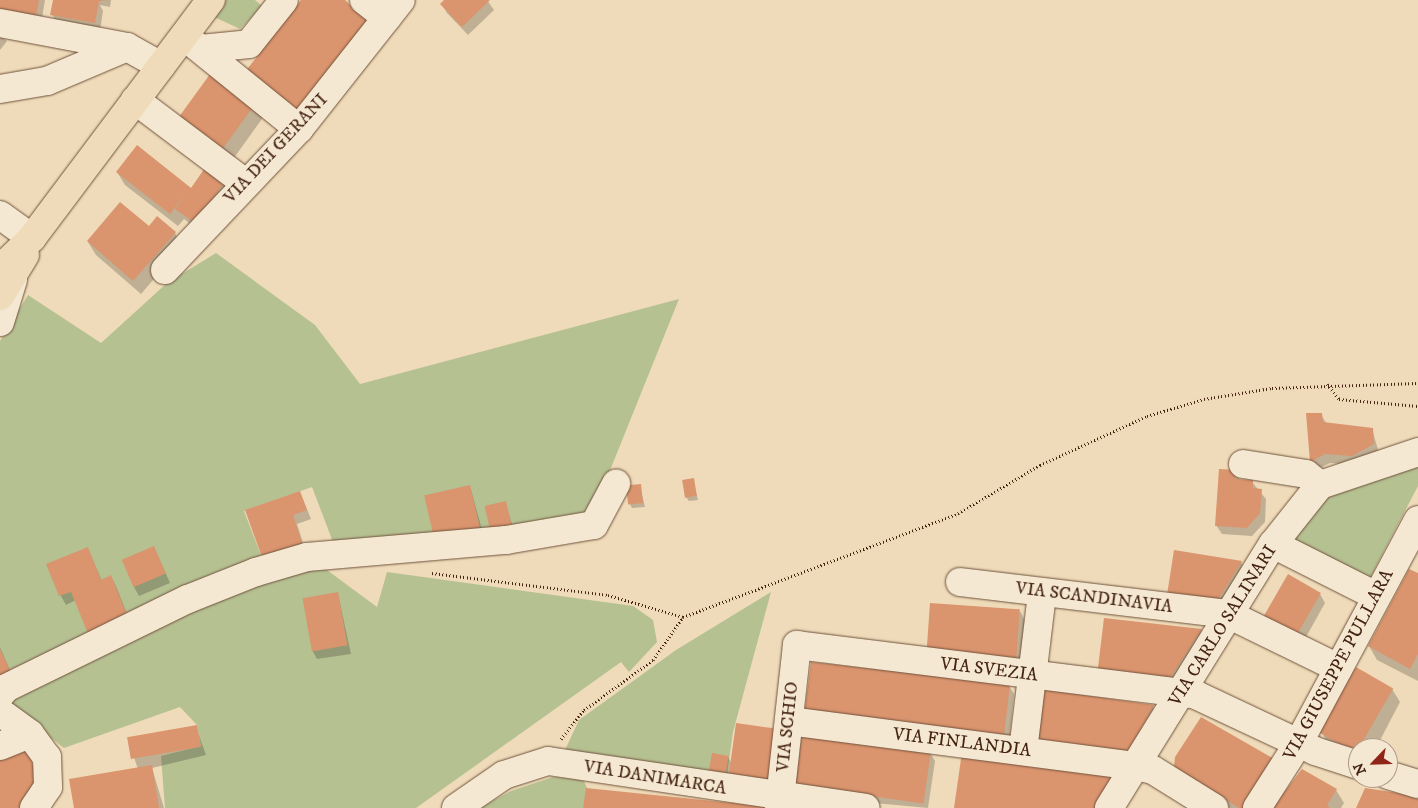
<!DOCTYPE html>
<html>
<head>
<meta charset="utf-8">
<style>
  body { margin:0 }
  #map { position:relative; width:1418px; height:808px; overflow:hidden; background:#efdbb9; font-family:"IM FELL DW Pica",serif }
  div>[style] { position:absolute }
  .green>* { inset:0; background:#b6c192 }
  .shadow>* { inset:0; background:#0003 }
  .building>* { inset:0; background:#da946e; transform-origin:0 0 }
  .path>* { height:3px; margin-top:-1.5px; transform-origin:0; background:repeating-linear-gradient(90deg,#452412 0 1px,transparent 0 3.5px) }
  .roads { filter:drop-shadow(0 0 1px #70523c) drop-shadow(0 0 1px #70523c) }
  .minor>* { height:28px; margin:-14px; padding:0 14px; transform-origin:14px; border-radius:14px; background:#f5e8d2 }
  .major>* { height:28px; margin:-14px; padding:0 14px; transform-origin:14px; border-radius:14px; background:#efdbb9 }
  span { translate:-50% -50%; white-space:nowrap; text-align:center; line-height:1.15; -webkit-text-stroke:4px #f5e8d2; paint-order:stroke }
  .street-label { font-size:18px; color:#452412 }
  .north { position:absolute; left:1348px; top:738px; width:50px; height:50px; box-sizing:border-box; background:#f5e8d2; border:1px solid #af9a85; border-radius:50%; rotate:246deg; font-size:14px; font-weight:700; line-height:20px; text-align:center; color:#452412 }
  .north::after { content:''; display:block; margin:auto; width:18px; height:22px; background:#8f2418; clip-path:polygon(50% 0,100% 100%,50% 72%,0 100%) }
</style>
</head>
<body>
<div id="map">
  <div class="green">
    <i style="clip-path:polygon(220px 0,255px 0,262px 6px,240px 29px,212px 16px)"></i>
    <i style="clip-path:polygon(216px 253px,315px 325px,360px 384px,679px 299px,590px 520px,333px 542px,312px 487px,244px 511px,264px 563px,9px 670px,0 649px,0 341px,28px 295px,101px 343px,167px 283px)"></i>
    <i style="clip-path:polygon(1418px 458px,1418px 486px,1369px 580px,1287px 536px,1318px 499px)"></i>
    <i style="clip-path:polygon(327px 570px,377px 607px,387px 572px,633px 606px,653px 620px,657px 642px,629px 672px,621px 662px,416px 808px,165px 808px,161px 756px,201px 746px,197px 725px,180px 707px,64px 748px,12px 708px,10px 695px,280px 571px)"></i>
    <i style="clip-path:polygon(771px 592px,733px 732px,727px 775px,565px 750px,579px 720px,676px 650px)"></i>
    <i style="clip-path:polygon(553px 777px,583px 779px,587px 788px,583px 808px,480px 808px,511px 791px)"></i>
  </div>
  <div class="shadow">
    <i style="clip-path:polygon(0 0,45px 0,41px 24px)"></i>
    <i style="clip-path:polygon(54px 0,111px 0,110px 7px,100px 5px,103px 11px,100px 31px,57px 23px,52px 14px)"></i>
    <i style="clip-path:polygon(446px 0,487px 0,494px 10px,468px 35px,447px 13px,442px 5px)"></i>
    <i style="clip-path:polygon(0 36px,7px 41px,0 50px)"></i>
    <i style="clip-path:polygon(256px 103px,264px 116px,231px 162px,188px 131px)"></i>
    <i style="clip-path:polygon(207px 167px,231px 189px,200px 231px,184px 219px,178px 226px,125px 185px,117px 172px,191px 190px)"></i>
    <i style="clip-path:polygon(149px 228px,175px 233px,182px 246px,141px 294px,96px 255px,88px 242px)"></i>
    <i style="clip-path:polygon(1307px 414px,1321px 415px,1327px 424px,1372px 429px,1379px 453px,1357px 465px,1330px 463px,1316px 470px,1311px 462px)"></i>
    <i style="clip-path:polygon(1235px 471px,1240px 480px,1252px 482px,1266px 499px,1265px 522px,1252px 536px,1222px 534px,1216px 525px)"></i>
    <i style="clip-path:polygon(693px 480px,698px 500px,689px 501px,686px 497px)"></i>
    <i style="clip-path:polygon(470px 486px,484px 537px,440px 546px)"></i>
    <i style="clip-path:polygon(640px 486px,645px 507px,632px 508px,630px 504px)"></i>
    <i style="clip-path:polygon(300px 492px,311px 519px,297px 524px,308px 558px,270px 571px)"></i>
    <i style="clip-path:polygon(505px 503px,516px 536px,498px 541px)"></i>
    <i style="clip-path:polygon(154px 547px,170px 583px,139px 596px,134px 587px)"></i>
    <i style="clip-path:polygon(88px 549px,102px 581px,111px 577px,116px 586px,133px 629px,76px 600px,66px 605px,61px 596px,48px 565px)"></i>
    <i style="clip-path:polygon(1175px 552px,1241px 562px,1249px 575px,1224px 616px)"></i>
    <i style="clip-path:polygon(1418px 575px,1418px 681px,1377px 660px,1369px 646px)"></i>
    <i style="clip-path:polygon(338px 594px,351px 654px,317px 659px,312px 650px)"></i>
    <i style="clip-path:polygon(1320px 594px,1325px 603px,1301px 646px,1269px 628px)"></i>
    <i style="clip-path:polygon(1020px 611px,1027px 624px,1022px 677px,933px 667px)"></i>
    <i style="clip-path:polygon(1201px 630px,1208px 643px,1174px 697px,1106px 689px)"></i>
    <i style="clip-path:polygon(0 647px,18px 689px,0 697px)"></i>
    <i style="clip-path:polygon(1009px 686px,1014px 694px,1009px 744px,806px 715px)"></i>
    <i style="clip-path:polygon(1392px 689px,1400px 702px,1376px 748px,1330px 747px,1322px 733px)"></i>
    <i style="clip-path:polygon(1153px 706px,1161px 719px,1135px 768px,1035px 742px)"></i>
    <i style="clip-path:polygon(196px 727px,206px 755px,152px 768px,164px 808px,75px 808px,138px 769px,129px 743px)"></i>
    <i style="clip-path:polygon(930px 752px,935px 761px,928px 808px,853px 801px)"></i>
    <i style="clip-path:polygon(728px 757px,732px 764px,738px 788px,729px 773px,728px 776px,711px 770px)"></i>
    <i style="clip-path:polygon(1183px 780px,1263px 808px,1227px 808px)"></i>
    <i style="clip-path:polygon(1336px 790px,1344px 803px,1341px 808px,1275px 808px)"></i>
  </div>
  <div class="building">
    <i style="clip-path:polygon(0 0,39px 0,36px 16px,0 10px)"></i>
    <i style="clip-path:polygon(53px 0,109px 0,99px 1px,95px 23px,50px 15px)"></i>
    <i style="clip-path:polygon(301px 0,345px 0,367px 21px,296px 113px,245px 72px)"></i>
    <i style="clip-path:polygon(444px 0,490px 0,462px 27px,440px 4px)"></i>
    <i style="left:213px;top:70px;width:54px;height:58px;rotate:36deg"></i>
    <i style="clip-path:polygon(137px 145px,191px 188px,207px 165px,227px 179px,195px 223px,175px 209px,187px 192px,170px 214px,116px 172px)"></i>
    <i style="clip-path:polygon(120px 202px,149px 226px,157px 216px,176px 232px,133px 281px,87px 241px)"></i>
    <i style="clip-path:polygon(1306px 413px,1322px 413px,1323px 422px,1373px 428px,1374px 444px,1352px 456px,1325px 454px,1310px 462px)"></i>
    <i style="clip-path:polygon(1219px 469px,1236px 470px,1235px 479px,1253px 480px,1253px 488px,1262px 489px,1260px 513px,1247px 528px,1215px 526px)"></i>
    <i style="left:694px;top:478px;width:18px;height:12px;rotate:81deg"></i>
    <i style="left:641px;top:484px;width:19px;height:15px;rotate:84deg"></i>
    <i style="left:470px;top:485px;width:44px;height:47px;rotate:77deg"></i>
    <i style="clip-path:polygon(300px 491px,307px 510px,293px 515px,304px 549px,264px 563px,245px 510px)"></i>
    <i style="left:506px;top:501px;width:27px;height:22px;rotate:77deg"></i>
    <i style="left:154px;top:546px;width:30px;height:35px;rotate:67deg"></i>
    <i style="clip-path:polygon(88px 547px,101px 580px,111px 575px,129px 620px,89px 636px,71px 592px,59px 596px,46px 564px)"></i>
    <i style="clip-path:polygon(1174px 550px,1242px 561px,1216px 603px,1167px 595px)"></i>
    <i style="clip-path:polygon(1409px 569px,1418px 573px,1418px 654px,1410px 669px,1368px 646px)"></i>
    <i style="left:1288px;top:574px;width:38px;height:51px;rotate:30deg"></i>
    <i style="left:338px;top:592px;width:54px;height:36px;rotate:80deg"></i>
    <i style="left:930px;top:603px;width:90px;height:51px;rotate:4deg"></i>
    <i style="clip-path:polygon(1104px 618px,1202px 629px,1166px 684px,1097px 676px)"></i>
    <i style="clip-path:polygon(0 649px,12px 675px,0 680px)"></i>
    <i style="clip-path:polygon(811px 662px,1010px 684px,1004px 736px,836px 713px,835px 719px,804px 715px)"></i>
    <i style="left:1356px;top:667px;width:43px;height:75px;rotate:30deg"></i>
    <i style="clip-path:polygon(1041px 689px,1154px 705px,1128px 755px,1034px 743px)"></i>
    <i style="clip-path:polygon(1201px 717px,1276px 760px,1248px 808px,1239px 808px,1174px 767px,1175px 757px)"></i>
    <i style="left:736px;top:723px;width:44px;height:52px;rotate:8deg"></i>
    <i style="left:197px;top:725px;width:22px;height:71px;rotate:80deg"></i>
    <i style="left:802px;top:734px;width:130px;height:52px;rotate:8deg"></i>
    <i style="clip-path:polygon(27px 748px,42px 791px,21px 808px,0 808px,0 758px)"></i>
    <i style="clip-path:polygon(962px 752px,1114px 774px,1095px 808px,954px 808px)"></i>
    <i style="left:712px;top:753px;width:17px;height:18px;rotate:10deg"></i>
    <i style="clip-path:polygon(152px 765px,159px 808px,74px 808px,69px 779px)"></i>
    <i style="clip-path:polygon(1302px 769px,1337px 789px,1327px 805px,1330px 808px,1272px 808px)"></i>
    <i style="clip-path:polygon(586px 788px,771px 807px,771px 808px,583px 808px)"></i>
    <i style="clip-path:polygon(1365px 788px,1418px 796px,1418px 808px,1356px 808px)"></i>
  </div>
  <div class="path">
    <i style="left:1327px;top:384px;width:19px;rotate:51deg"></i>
    <i style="left:1339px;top:399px;width:79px;rotate:5.1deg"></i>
    <i style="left:432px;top:573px;width:177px;rotate:7.1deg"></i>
    <i style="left:608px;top:595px;width:78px;rotate:16.3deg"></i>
    <i style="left:683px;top:617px;width:290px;rotate:-20.6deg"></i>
    <i style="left:955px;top:515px;width:99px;rotate:-30.5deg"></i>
    <i style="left:1040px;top:465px;width:118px;rotate:-24.6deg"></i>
    <i style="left:1147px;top:416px;width:59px;rotate:-16.6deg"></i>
    <i style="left:1204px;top:399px;width:69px;rotate:-9.2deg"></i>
    <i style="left:1272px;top:388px;width:146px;rotate:-2deg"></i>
    <i style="left:561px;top:739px;width:37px;rotate:-52deg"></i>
    <i style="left:584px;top:710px;width:85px;rotate:-35.9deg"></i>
    <i style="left:653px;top:660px;width:52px;rotate:-55.1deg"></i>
  </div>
  <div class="roads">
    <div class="minor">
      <i style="left:364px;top:0;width:29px;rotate:38deg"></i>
      <i style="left:0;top:23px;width:129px;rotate:10.7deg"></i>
      <i style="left:127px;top:47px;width:39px;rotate:29deg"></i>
      <i style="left:184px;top:36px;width:148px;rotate:39deg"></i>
      <i style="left:201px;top:49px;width:48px;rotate:-5.9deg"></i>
      <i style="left:249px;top:44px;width:56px;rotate:-51.5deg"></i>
      <i style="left:0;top:89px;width:48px;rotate:-9.7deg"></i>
      <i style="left:47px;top:81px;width:87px;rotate:-23deg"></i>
      <i style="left:135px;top:100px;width:138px;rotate:37deg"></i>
      <i style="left:0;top:215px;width:39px;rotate:36deg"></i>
      <i style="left:165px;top:270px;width:195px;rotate:-46.5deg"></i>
      <i style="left:299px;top:129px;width:164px;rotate:-51.7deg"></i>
      <i style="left:0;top:322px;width:44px;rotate:-72.8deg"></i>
      <i style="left:1243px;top:464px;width:64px;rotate:9deg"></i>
      <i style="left:1306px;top:474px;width:18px;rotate:38deg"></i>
      <i style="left:1273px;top:544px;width:115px;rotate:26.8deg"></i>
      <i style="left:960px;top:582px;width:270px;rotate:6.8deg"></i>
      <i style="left:1228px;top:614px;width:123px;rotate:26.1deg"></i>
      <i style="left:0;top:695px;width:9px;rotate:-49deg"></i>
      <i style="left:6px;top:688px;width:203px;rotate:-26.1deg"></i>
      <i style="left:188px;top:599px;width:73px;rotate:-21.7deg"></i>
      <i style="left:256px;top:572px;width:53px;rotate:-16.4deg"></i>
      <i style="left:307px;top:557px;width:200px;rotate:-4.9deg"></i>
      <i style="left:506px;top:540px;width:89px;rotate:-9.7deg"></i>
      <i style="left:594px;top:525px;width:47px;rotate:-61.8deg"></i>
      <i style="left:0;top:712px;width:37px;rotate:36deg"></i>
      <i style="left:30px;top:734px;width:29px;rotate:54deg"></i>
      <i style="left:47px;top:757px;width:30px;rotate:88deg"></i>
      <i style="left:48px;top:787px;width:25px;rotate:124deg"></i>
      <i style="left:789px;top:721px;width:350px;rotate:7.4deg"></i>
      <i style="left:1136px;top:766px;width:17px;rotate:13deg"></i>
      <i style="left:1153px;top:770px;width:72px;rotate:31.9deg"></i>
      <i style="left:0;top:746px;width:32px;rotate:-22deg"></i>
      <i style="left:1023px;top:751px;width:159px;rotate:-83.1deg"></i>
      <i style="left:1388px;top:775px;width:31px;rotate:17deg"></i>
      <i style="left:456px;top:808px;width:58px;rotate:-34.5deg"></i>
      <i style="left:504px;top:775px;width:46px;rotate:-17.7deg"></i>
      <i style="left:548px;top:761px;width:321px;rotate:8.4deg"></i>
      <i style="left:779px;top:808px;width:164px;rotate:-83.7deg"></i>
      <i style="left:797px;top:645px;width:402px;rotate:7.1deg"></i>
      <i style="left:1196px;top:695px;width:132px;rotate:25.2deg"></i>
      <i style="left:1315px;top:751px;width:45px;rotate:18deg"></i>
      <i style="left:1109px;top:808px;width:311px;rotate:-58.2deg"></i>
      <i style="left:1273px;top:544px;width:75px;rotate:-51.5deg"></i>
      <i style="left:1320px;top:485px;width:103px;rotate:-18.6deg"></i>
      <i style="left:1257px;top:808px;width:76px;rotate:-57.4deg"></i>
      <i style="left:1298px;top:744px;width:254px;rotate:-61.8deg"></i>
    </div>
    <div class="major">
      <i style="left:0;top:269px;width:45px;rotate:-44.1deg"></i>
      <i style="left:32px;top:238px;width:298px;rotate:-53.1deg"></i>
      <i style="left:0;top:296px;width:48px;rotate:-58.6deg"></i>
    </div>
  </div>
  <div class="street-label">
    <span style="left:276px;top:149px;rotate:-47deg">VIA DEI GERANI</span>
    <span style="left:1094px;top:598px;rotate:7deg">VIA SCANDINAVIA</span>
    <span style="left:1223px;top:626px;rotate:-58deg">VIA CARLO SALINARI</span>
    <span style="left:1339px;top:665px;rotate:-62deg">VIA GIUSEPPE PULLARA</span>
    <span style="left:989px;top:670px;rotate:7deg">VIA SVEZIA</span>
    <span style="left:788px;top:727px;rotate:-84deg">VIA SCHIO</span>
    <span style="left:962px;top:743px;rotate:7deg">VIA FINLANDIA</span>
    <span style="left:655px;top:778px;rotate:9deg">VIA DANIMARCA</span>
  </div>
  <div class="north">N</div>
</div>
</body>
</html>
